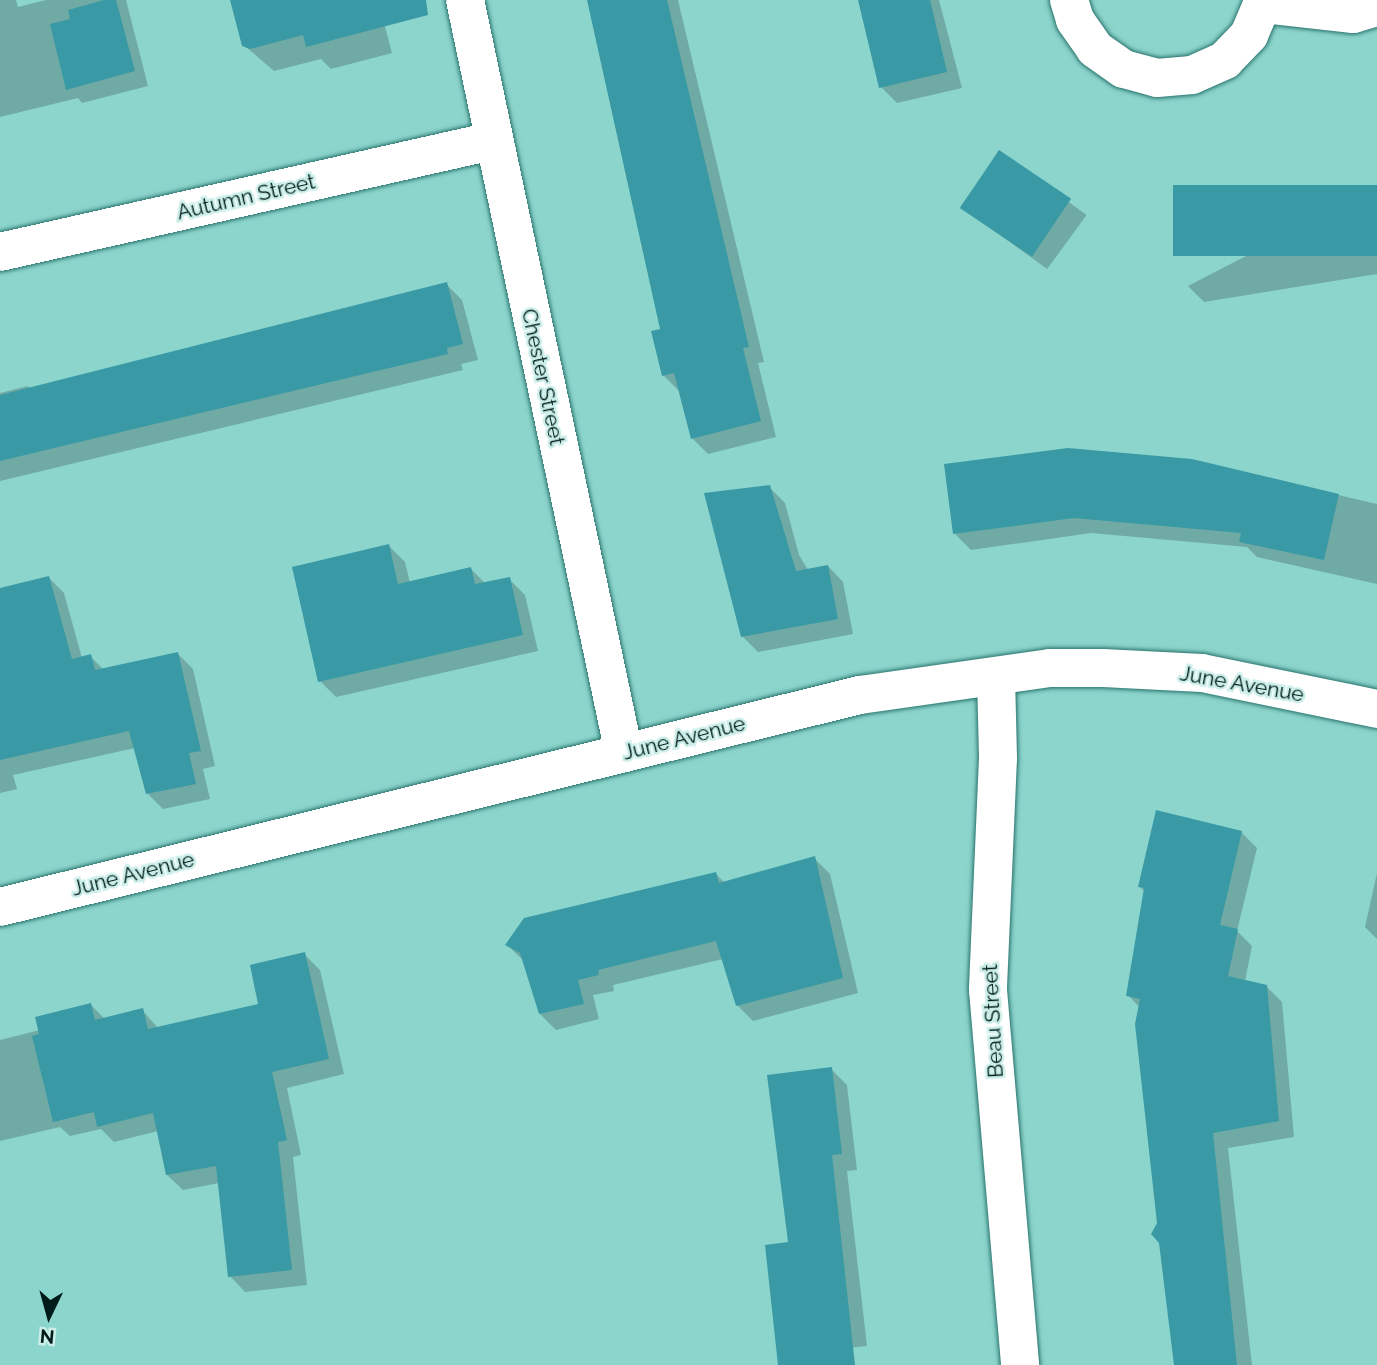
<!DOCTYPE html>
<html>
<head>
<meta charset="utf-8">
<style>
  body { margin:0 }
  #map { position:relative; width:1377px; height:1365px; overflow:hidden; background:#8cd5cd; font-family:Raleway,sans-serif }
  div>[style] { position:absolute }
  .shadow>* { inset:0; background:#0003; transform-origin:0 0 }
  .building>* { inset:0; background:#3999a5; transform-origin:0 0 }
  .roads { filter:drop-shadow(0 0 2px #29746d) drop-shadow(0 0 2px #29746d) }
  .minor>* { height:38px; margin:-19px; padding:0 19px; transform-origin:19px; border-radius:19px; background:#fff }
  span { translate:-50% -50%; white-space:nowrap; text-align:center; line-height:1.15; -webkit-text-stroke:5px #cbeee9; paint-order:stroke }
  .street-label { font-size:21px; color:#001c1a }
  .north { position:absolute; left:14px; top:1281px; width:70px; height:70px; -webkit-text-stroke:5px #cbeee9; paint-order:stroke; rotate:185deg; font-size:19px; font-weight:700; line-height:28px; text-align:center; color:#001c1a }
  .north::after { content:''; display:block; margin:auto; width:24px; height:32px; background:#001c1a; clip-path:polygon(50% 0,100% 100%,50% 72%,0 100%) }
</style>
</head>
<body>
<div id="map">
  <div class="shadow">
    <i style="clip-path:polygon(0 0,16px 0,18px 7px,46px 0,126px 0,148px 86px,82px 103px,78px 98px,0 117px)"></i>
    <i style="clip-path:polygon(232px 0,378px 0,392px 53px,331px 69px,321px 59px,274px 71px,244px 45px)"></i>
    <i style="clip-path:polygon(591px 0,678px 0,764px 362px,758px 363px,776px 437px,708px 454px,692px 438px,679px 391px,663px 375px,662px 331px)"></i>
    <i style="clip-path:polygon(871px 0,939px 0,962px 88px,897px 103px,881px 87px)"></i>
    <i style="left:1000px;top:152px;width:107px;height:67px;rotate:36deg"></i>
    <i style="clip-path:polygon(1377px 188px,1377px 274px,1204px 302px,1188px 286px)"></i>
    <i style="clip-path:polygon(446px 284px,462px 300px,478px 360px,461px 364px,463px 370px,0 481px,0 393px,28px 386px,32px 390px)"></i>
    <i style="clip-path:polygon(1192px 461px,1377px 504px,1377px 584px,1257px 557px,1247px 547px,1091px 533px,971px 550px,955px 534px)"></i>
    <i style="clip-path:polygon(769px 487px,785px 503px,799px 555px,808px 570px,828px 566px,843px 582px,853px 634px,758px 652px,742px 636px)"></i>
    <i style="clip-path:polygon(389px 546px,405px 562px,410px 583px,471px 569px,486px 584px,509px 579px,525px 595px,538px 651px,336px 697px,320px 681px)"></i>
    <i style="clip-path:polygon(49px 578px,64px 593px,82px 658px,90px 656px,104px 670px,178px 654px,193px 669px,215px 766px,203px 769px,210px 799px,163px 809px,148px 794px,135px 748px,13px 775px,17px 789px,0 793px,0 673px)"></i>
    <i style="clip-path:polygon(1241px 832px,1257px 848px,1237px 931px,1252px 946px,1245px 981px,1266px 986px,1282px 1002px,1294px 1137px,1228px 1148px,1252px 1365px,1176px 1365px,1140px 1008px,1128px 995px,1145px 892px,1140px 887px)"></i>
    <i style="clip-path:polygon(814px 858px,830px 874px,858px 993px,753px 1021px,737px 1005px,723px 959px,613px 985px,614px 991px,593px 995px,599px 1019px,556px 1030px,540px 1014px,523px 960px,507px 945px,716px 874px,725px 883px)"></i>
    <i style="clip-path:polygon(1377px 873px,1377px 939px,1365px 927px)"></i>
    <i style="clip-path:polygon(304px 954px,320px 970px,344px 1074px,287px 1088px,301px 1155px,293px 1157px,307px 1285px,245px 1292px,230px 1276px,219px 1183px,183px 1190px,167px 1175px,158px 1131px,114px 1142px,101px 1129px,70px 1136px,60px 1127px,0 1141px,0 1040px,40px 1030px,91px 1005px,105px 1019px,142px 1010px,158px 1028px,261px 1006px)"></i>
    <i style="clip-path:polygon(831px 1069px,847px 1085px,857px 1170px,847px 1171px,867px 1346px,793px 1354px,790px 1244px)"></i>
  </div>
  <div class="building">
    <i style="clip-path:polygon(104px 0,116px 0,135px 71px,66px 90px,50px 24px,70px 19px,68px 10px)"></i>
    <i style="clip-path:polygon(230px 0,426px 0,428px 15px,306px 47px,303px 35px,250px 49px,242px 46px)"></i>
    <i style="clip-path:polygon(587px 0,667px 0,749px 347px,743px 348px,761px 421px,691px 439px,674px 373px,662px 376px,651px 331px,660px 329px)"></i>
    <i style="clip-path:polygon(858px 0,930px 0,947px 72px,879px 88px)"></i>
    <i style="left:999px;top:150px;width:87px;height:70px;rotate:34deg"></i>
    <i style="left:1377px;top:185px;width:71px;height:204px;rotate:90deg"></i>
    <i style="clip-path:polygon(447px 282px,463px 344px,447px 348px,448px 354px,0 461px,0 395px)"></i>
    <i style="clip-path:polygon(1068px 448px,1192px 459px,1339px 494px,1324px 560px,1239px 542px,1241px 533px,1074px 518px,953px 534px,944px 464px)"></i>
    <i style="clip-path:polygon(770px 485px,796px 571px,828px 565px,838px 619px,741px 637px,704px 493px)"></i>
    <i style="clip-path:polygon(389px 544px,398px 584px,471px 567px,475px 584px,510px 577px,523px 635px,318px 682px,292px 567px)"></i>
    <i style="clip-path:polygon(49px 576px,72px 659px,91px 654px,95px 670px,178px 652px,201px 751px,189px 753px,196px 784px,146px 794px,129px 731px,0 760px,0 588px)"></i>
    <i style="clip-path:polygon(1156px 810px,1242px 831px,1220px 925px,1238px 929px,1228px 976px,1267px 985px,1279px 1121px,1213px 1133px,1237px 1365px,1174px 1365px,1159px 1243px,1151px 1234px,1157px 1223px,1135px 1024px,1140px 999px,1126px 996px,1144px 888px,1138px 887px)"></i>
    <i style="clip-path:polygon(815px 856px,843px 978px,736px 1006px,716px 941px,598px 970px,599px 975px,578px 980px,584px 1004px,539px 1014px,520px 953px,505px 945px,524px 918px,716px 872px,719px 883px)"></i>
    <i style="clip-path:polygon(305px 952px,329px 1059px,272px 1072px,287px 1140px,278px 1142px,292px 1270px,228px 1277px,216px 1166px,166px 1175px,153px 1113px,97px 1127px,94px 1112px,53px 1122px,32px 1036px,39px 1034px,35px 1017px,91px 1003px,95px 1020px,143px 1008px,148px 1029px,258px 1004px,250px 965px)"></i>
    <i style="clip-path:polygon(832px 1067px,842px 1154px,832px 1155px,855px 1365px,778px 1365px,765px 1245px,788px 1242px,767px 1075px)"></i>
  </div>
  <div class="roads">
    <div class="minor">
      <i style="left:465px;top:0;width:770px;rotate:78.08deg"></i>
      <i style="left:1069px;top:0;width:21px;rotate:73deg"></i>
      <i style="left:1075px;top:20px;width:35px;rotate:55deg"></i>
      <i style="left:1095px;top:49px;width:35px;rotate:35deg"></i>
      <i style="left:1124px;top:69px;width:34px;rotate:15deg"></i>
      <i style="left:1157px;top:78px;width:35px;rotate:-5deg"></i>
      <i style="left:1192px;top:75px;width:36px;rotate:-24deg"></i>
      <i style="left:1225px;top:60px;width:35px;rotate:-46deg"></i>
      <i style="left:1249px;top:35px;width:38px;rotate:-67deg"></i>
      <i style="left:1264px;top:4px;width:90px;rotate:6.4deg"></i>
      <i style="left:1353px;top:14px;width:25px;rotate:-16deg"></i>
      <i style="left:0;top:252px;width:504px;rotate:-12.71deg"></i>
      <i style="left:996px;top:676px;width:82px;rotate:88.6deg"></i>
      <i style="left:998px;top:758px;width:232px;rotate:92.5deg"></i>
      <i style="left:988px;top:990px;width:376px;rotate:85.1deg"></i>
      <i style="left:0;top:907px;width:886px;rotate:-13.85deg"></i>
      <i style="left:860px;top:695px;width:192px;rotate:-8.1deg"></i>
      <i style="left:1050px;top:668px;width:53px"></i>
      <i style="left:1103px;top:668px;width:99px;rotate:2.9deg"></i>
      <i style="left:1202px;top:673px;width:179px;rotate:11.6deg"></i>
    </div>
  </div>
  <div class="street-label">
    <span style="left:246px;top:197px;rotate:-13deg">Autumn Street</span>
    <span style="left:543px;top:377px;rotate:78deg">Chester Street</span>
    <span style="left:1242px;top:684px;rotate:10deg">June Avenue</span>
    <span style="left:684px;top:738px;rotate:-14deg">June Avenue</span>
    <span style="left:133px;top:874px;rotate:-14deg">June Avenue</span>
    <span style="left:993px;top:1021px;rotate:-93deg">Beau Street</span>
  </div>
  <div class="north">N</div>
</div>
</body>
</html>
